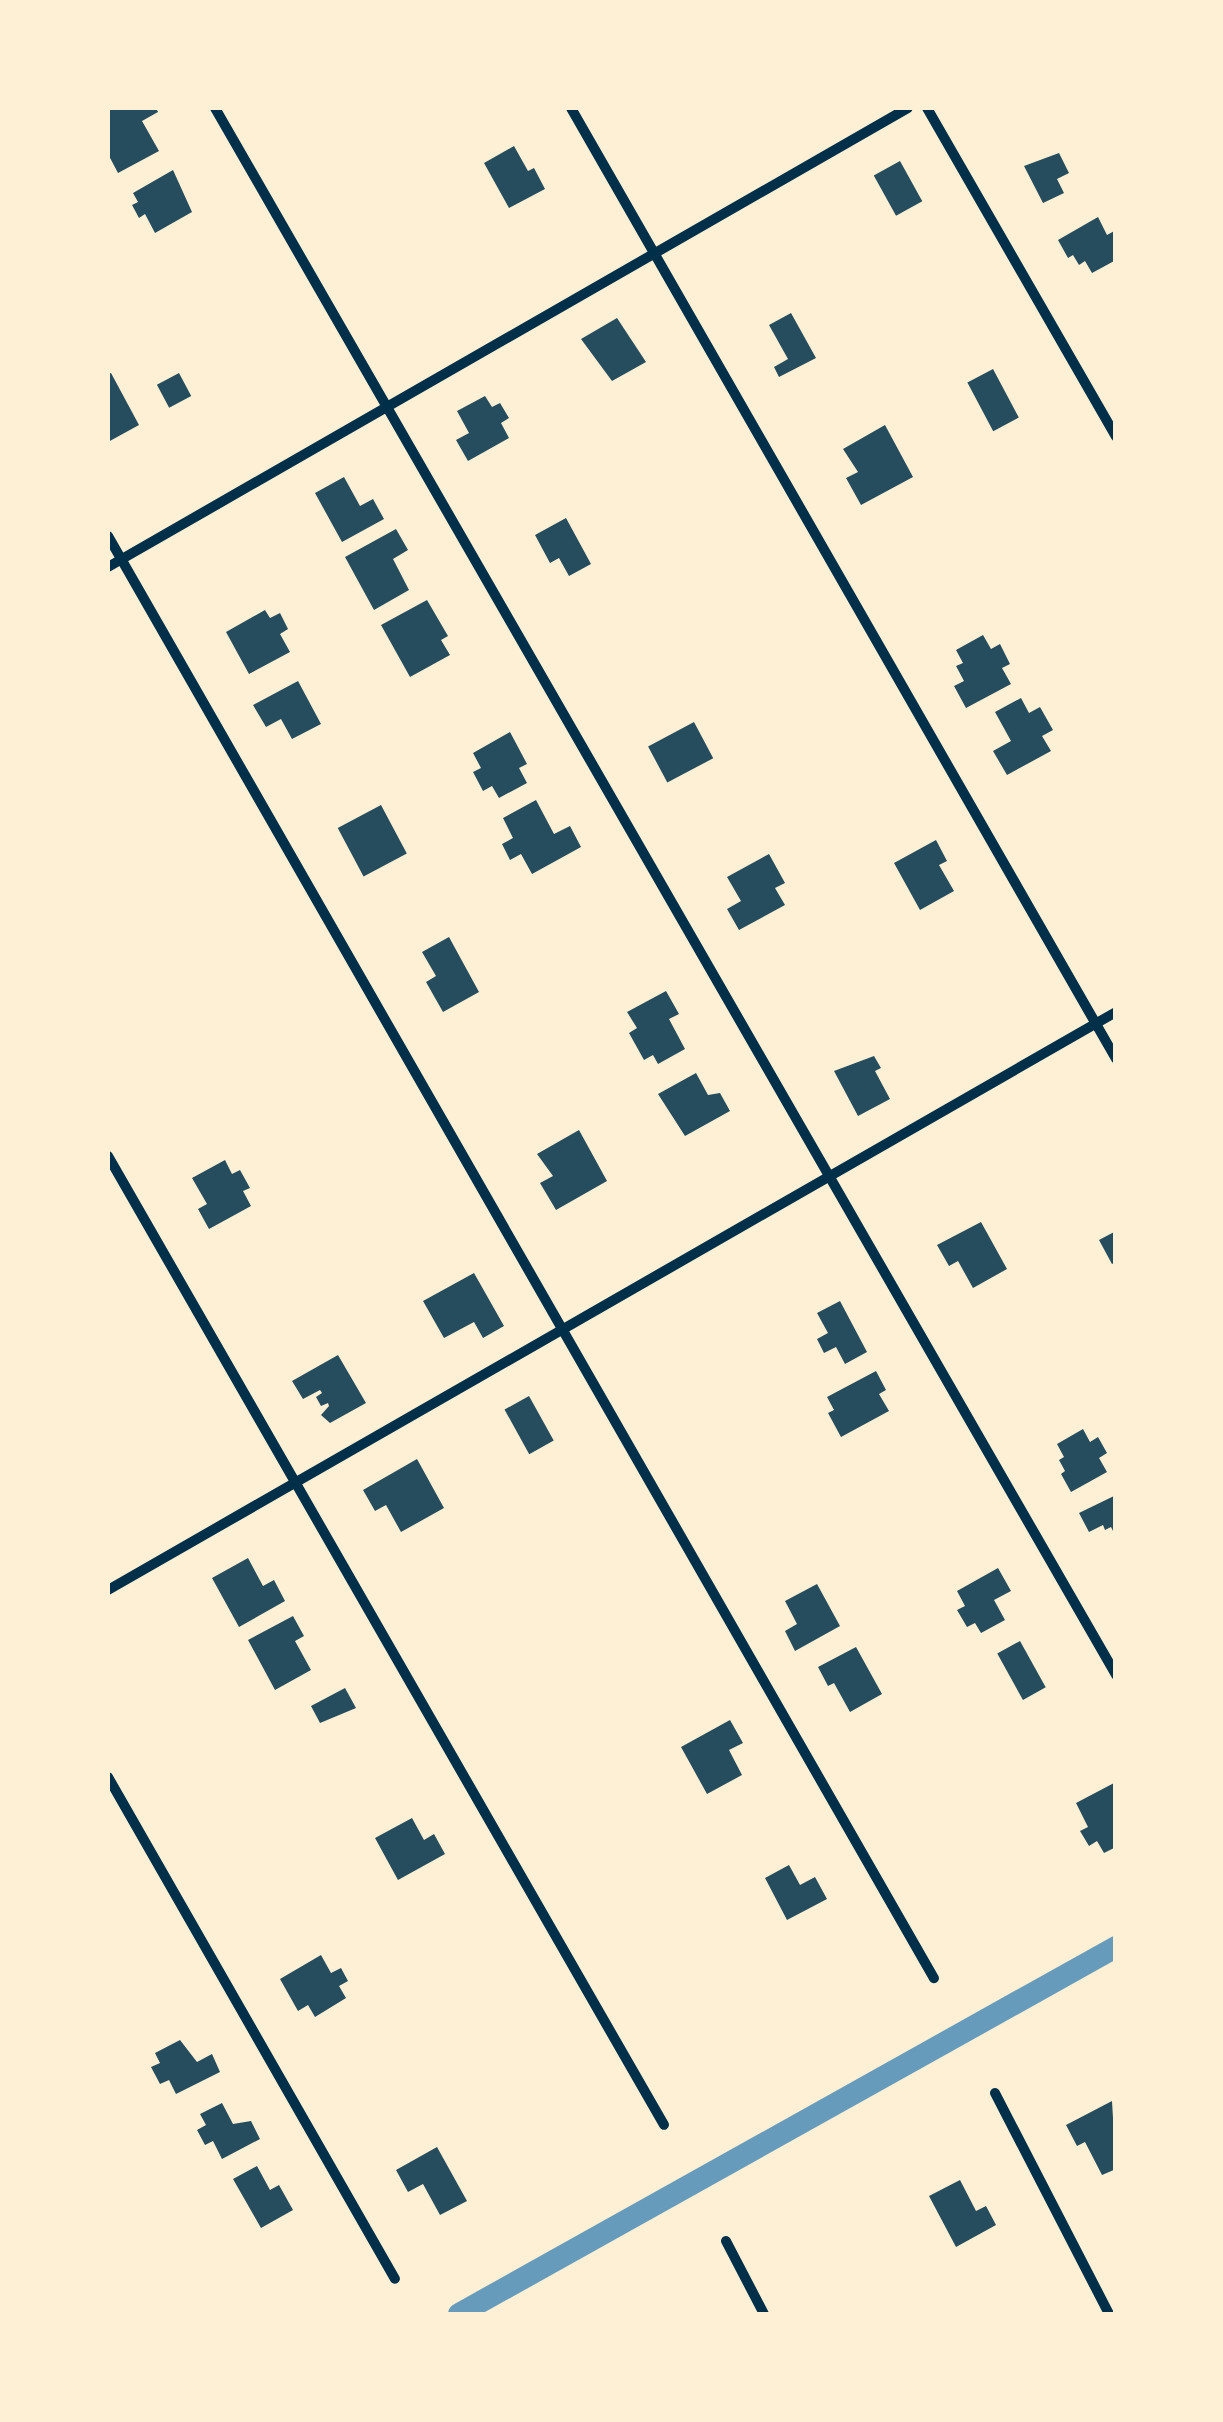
<!DOCTYPE html>
<html>
<head>
<meta charset="utf-8">
<style>
  body { margin:0 }
  #map { position:relative; width:1223px; height:2422px; overflow:hidden; background:#fdf0d5; font-family:Arial,sans-serif }
  div>[style] { position:absolute }
  .canal>* { height:22px; margin:-11px; padding:0 11px; transform-origin:11px; border-radius:11px; background:#669bbc }
  .building>* { inset:0; background:#264d5e; transform-origin:0 0 }
  .minor>* { height:10px; margin:-5px; padding:0 5px; transform-origin:5px; border-radius:5px; background:#003049 }
  span { translate:-50% -50%; white-space:nowrap; text-align:center; line-height:1.15; -webkit-text-stroke:10px #fdf0d5; paint-order:stroke }
  .frame { position:absolute; inset:0; border:110px solid #fdf0d5; pointer-events:none }
</style>
</head>
<body>
<div id="map">
  <div class="canal">
    <i style="left:459px;top:2314px;width:753px;rotate:-29.19deg"></i>
  </div>
  <div class="building">
    <i style="clip-path:polygon(110px 108px,156px 108px,158px 112px,142px 121px,159px 151px,118px 173px,108px 154px)"></i>
    <i style="clip-path:polygon(514px 146px,528px 171px,534px 168px,545px 189px,509px 208px,484px 163px)"></i>
    <i style="clip-path:polygon(1059px 153px,1069px 173px,1057px 179px,1064px 193px,1043px 203px,1024px 166px)"></i>
    <i style="left:900px;top:161px;width:46px;height:30px;rotate:61deg"></i>
    <i style="clip-path:polygon(173px 170px,192px 212px,155px 233px,145px 214px,139px 218px,132px 205px,138px 202px,133px 193px)"></i>
    <i style="clip-path:polygon(1098px 217px,1107px 235px,1116px 230px,1116px 260px,1092px 273px,1085px 261px,1079px 265px,1073px 255px,1068px 258px,1058px 240px)"></i>
    <i style="clip-path:polygon(791px 313px,816px 358px,779px 377px,774px 367px,788px 359px,769px 325px)"></i>
    <i style="clip-path:polygon(617px 318px,646px 362px,612px 381px,581px 339px)"></i>
    <i style="left:993px;top:369px;width:55px;height:29px;rotate:62deg"></i>
    <i style="clip-path:polygon(111px 373px,139px 425px,108px 442px,108px 374px)"></i>
    <i style="left:179px;top:373px;width:26px;height:25px;rotate:62deg"></i>
    <i style="clip-path:polygon(485px 396px,492px 407px,500px 403px,509px 418px,501px 423px,509px 438px,468px 461px,456px 440px,469px 433px,457px 411px)"></i>
    <i style="clip-path:polygon(885px 425px,913px 477px,861px 505px,846px 478px,858px 472px,843px 449px)"></i>
    <i style="clip-path:polygon(344px 477px,360px 506px,373px 499px,384px 519px,342px 542px,315px 493px)"></i>
    <i style="clip-path:polygon(566px 518px,591px 564px,569px 576px,559px 558px,550px 563px,535px 535px)"></i>
    <i style="clip-path:polygon(396px 529px,408px 550px,393px 559px,409px 590px,374px 610px,345px 557px)"></i>
    <i style="clip-path:polygon(427px 600px,448px 636px,441px 640px,450px 655px,410px 677px,381px 625px)"></i>
    <i style="clip-path:polygon(265px 610px,270px 618px,280px 613px,288px 629px,280px 634px,290px 652px,249px 674px,226px 632px)"></i>
    <i style="clip-path:polygon(983px 635px,991px 649px,1000px 644px,1010px 664px,1002px 668px,1011px 684px,966px 708px,954px 686px,964px 681px,956px 666px,963px 663px,956px 650px)"></i>
    <i style="clip-path:polygon(298px 681px,321px 724px,292px 739px,281px 719px,266px 727px,253px 705px)"></i>
    <i style="clip-path:polygon(1021px 698px,1029px 713px,1040px 707px,1053px 730px,1042px 736px,1051px 751px,1007px 775px,993px 751px,1011px 741px,995px 712px)"></i>
    <i style="left:694px;top:722px;width:41px;height:52px;rotate:62deg"></i>
    <i style="clip-path:polygon(510px 732px,527px 764px,519px 768px,527px 783px,499px 798px,492px 786px,483px 791px,473px 772px,481px 768px,473px 753px)"></i>
    <i style="clip-path:polygon(536px 800px,554px 834px,570px 826px,581px 847px,532px 874px,521px 854px,510px 860px,502px 844px,513px 838px,503px 818px)"></i>
    <i style="left:381px;top:805px;width:55px;height:49px;rotate:62deg"></i>
    <i style="clip-path:polygon(936px 840px,947px 861px,939px 865px,954px 891px,920px 910px,894px 863px)"></i>
    <i style="clip-path:polygon(769px 854px,785px 883px,775px 888px,785px 905px,739px 930px,727px 909px,741px 901px,727px 877px)"></i>
    <i style="clip-path:polygon(449px 937px,479px 992px,443px 1012px,426px 982px,436px 976px,422px 952px)"></i>
    <i style="clip-path:polygon(666px 991px,679px 1014px,669px 1019px,685px 1049px,658px 1064px,653px 1055px,644px 1060px,629px 1033px,637px 1028px,627px 1012px)"></i>
    <i style="clip-path:polygon(874px 1056px,881px 1068px,875px 1071px,890px 1099px,858px 1116px,834px 1071px)"></i>
    <i style="clip-path:polygon(696px 1073px,708px 1095px,720px 1093px,730px 1111px,685px 1136px,658px 1094px)"></i>
    <i style="clip-path:polygon(579px 1130px,607px 1181px,556px 1210px,540px 1183px,553px 1176px,537px 1154px)"></i>
    <i style="clip-path:polygon(225px 1160px,232px 1174px,240px 1170px,250px 1188px,243px 1191px,251px 1206px,209px 1229px,198px 1209px,207px 1204px,192px 1178px)"></i>
    <i style="clip-path:polygon(981px 1222px,1007px 1269px,973px 1288px,958px 1261px,949px 1266px,937px 1245px)"></i>
    <i style="clip-path:polygon(1116px 1231px,1116px 1262px,1112px 1264px,1099px 1240px)"></i>
    <i style="clip-path:polygon(474px 1273px,504px 1326px,483px 1338px,474px 1322px,444px 1338px,423px 1301px)"></i>
    <i style="clip-path:polygon(840px 1301px,867px 1352px,845px 1364px,836px 1347px,824px 1353px,817px 1339px,828px 1333px,817px 1313px)"></i>
    <i style="clip-path:polygon(338px 1355px,366px 1403px,330px 1423px,321px 1415px,329px 1406px,328px 1403px,321px 1406px,316px 1397px,322px 1393px,320px 1390px,303px 1399px,292px 1381px)"></i>
    <i style="clip-path:polygon(876px 1371px,886px 1390px,879px 1394px,889px 1411px,841px 1437px,828px 1413px,834px 1410px,827px 1397px)"></i>
    <i style="left:529px;top:1396px;width:51px;height:28px;rotate:61deg"></i>
    <i style="clip-path:polygon(1083px 1429px,1090px 1442px,1098px 1437px,1107px 1453px,1099px 1458px,1107px 1472px,1071px 1492px,1061px 1474px,1065px 1471px,1059px 1460px,1064px 1457px,1057px 1444px)"></i>
    <i style="clip-path:polygon(417px 1459px,444px 1508px,401px 1532px,386px 1505px,375px 1511px,363px 1490px)"></i>
    <i style="clip-path:polygon(1116px 1495px,1116px 1537px,1111px 1527px,1105px 1530px,1103px 1525px,1089px 1532px,1079px 1513px)"></i>
    <i style="clip-path:polygon(248px 1558px,263px 1586px,274px 1580px,285px 1601px,239px 1627px,212px 1578px)"></i>
    <i style="clip-path:polygon(998px 1568px,1011px 1591px,994px 1600px,1005px 1620px,981px 1633px,975px 1623px,967px 1627px,957px 1610px,965px 1606px,957px 1591px)"></i>
    <i style="clip-path:polygon(817px 1584px,840px 1626px,795px 1651px,785px 1631px,797px 1624px,785px 1601px)"></i>
    <i style="clip-path:polygon(293px 1616px,304px 1636px,295px 1641px,311px 1670px,275px 1690px,248px 1640px)"></i>
    <i style="left:1020px;top:1641px;width:53px;height:26px;rotate:61deg"></i>
    <i style="clip-path:polygon(856px 1647px,882px 1694px,850px 1712px,834px 1683px,828px 1686px,818px 1667px)"></i>
    <i style="clip-path:polygon(345px 1688px,356px 1708px,320px 1723px,311px 1706px)"></i>
    <i style="clip-path:polygon(730px 1720px,743px 1743px,729px 1750px,742px 1775px,707px 1794px,681px 1747px)"></i>
    <i style="clip-path:polygon(1114px 1783px,1116px 1847px,1104px 1853px,1097px 1841px,1089px 1846px,1080px 1831px,1088px 1827px,1076px 1803px)"></i>
    <i style="clip-path:polygon(412px 1818px,424px 1840px,434px 1834px,445px 1854px,398px 1880px,375px 1838px)"></i>
    <i style="clip-path:polygon(789px 1865px,800px 1885px,815px 1877px,827px 1899px,787px 1920px,765px 1878px)"></i>
    <i style="clip-path:polygon(321px 1955px,331px 1973px,341px 1968px,348px 1981px,339px 1986px,346px 1998px,315px 2017px,308px 2005px,298px 2011px,280px 1979px)"></i>
    <i style="clip-path:polygon(180px 2040px,197px 2062px,212px 2054px,220px 2072px,176px 2094px,169px 2080px,160px 2084px,151px 2067px,160px 2063px,155px 2053px)"></i>
    <i style="clip-path:polygon(1112px 2101px,1116px 2169px,1102px 2175px,1085px 2142px,1077px 2146px,1066px 2125px)"></i>
    <i style="clip-path:polygon(222px 2103px,233px 2124px,251px 2121px,260px 2139px,222px 2159px,213px 2141px,205px 2145px,197px 2130px,206px 2125px,200px 2114px)"></i>
    <i style="clip-path:polygon(437px 2147px,467px 2201px,440px 2215px,423px 2184px,408px 2192px,396px 2170px)"></i>
    <i style="clip-path:polygon(257px 2166px,270px 2190px,279px 2185px,293px 2210px,261px 2228px,233px 2179px)"></i>
    <i style="clip-path:polygon(960px 2180px,976px 2211px,986px 2206px,996px 2225px,956px 2247px,929px 2196px)"></i>
  </div>
  <div class="minor">
    <i style="left:215px;top:108px;width:1808px;rotate:60.1deg"></i>
    <i style="left:571px;top:108px;width:1096px;rotate:60.18deg"></i>
    <i style="left:927px;top:108px;width:379px;rotate:60.1deg"></i>
    <i style="left:108px;top:536px;width:1662px;rotate:60.2deg"></i>
    <i style="left:108px;top:567px;width:922px;rotate:-29.85deg"></i>
    <i style="left:108px;top:1156px;width:1117px;rotate:60.15deg"></i>
    <i style="left:108px;top:1590px;width:1162px;rotate:-29.83deg"></i>
    <i style="left:108px;top:1777px;width:578px;rotate:60.24deg"></i>
    <i style="left:995px;top:2093px;width:249px;rotate:62.7deg"></i>
    <i style="left:726px;top:2241px;width:82px;rotate:62.5deg"></i>
  </div>
  <div class="frame"></div>
</div>
</body>
</html>
